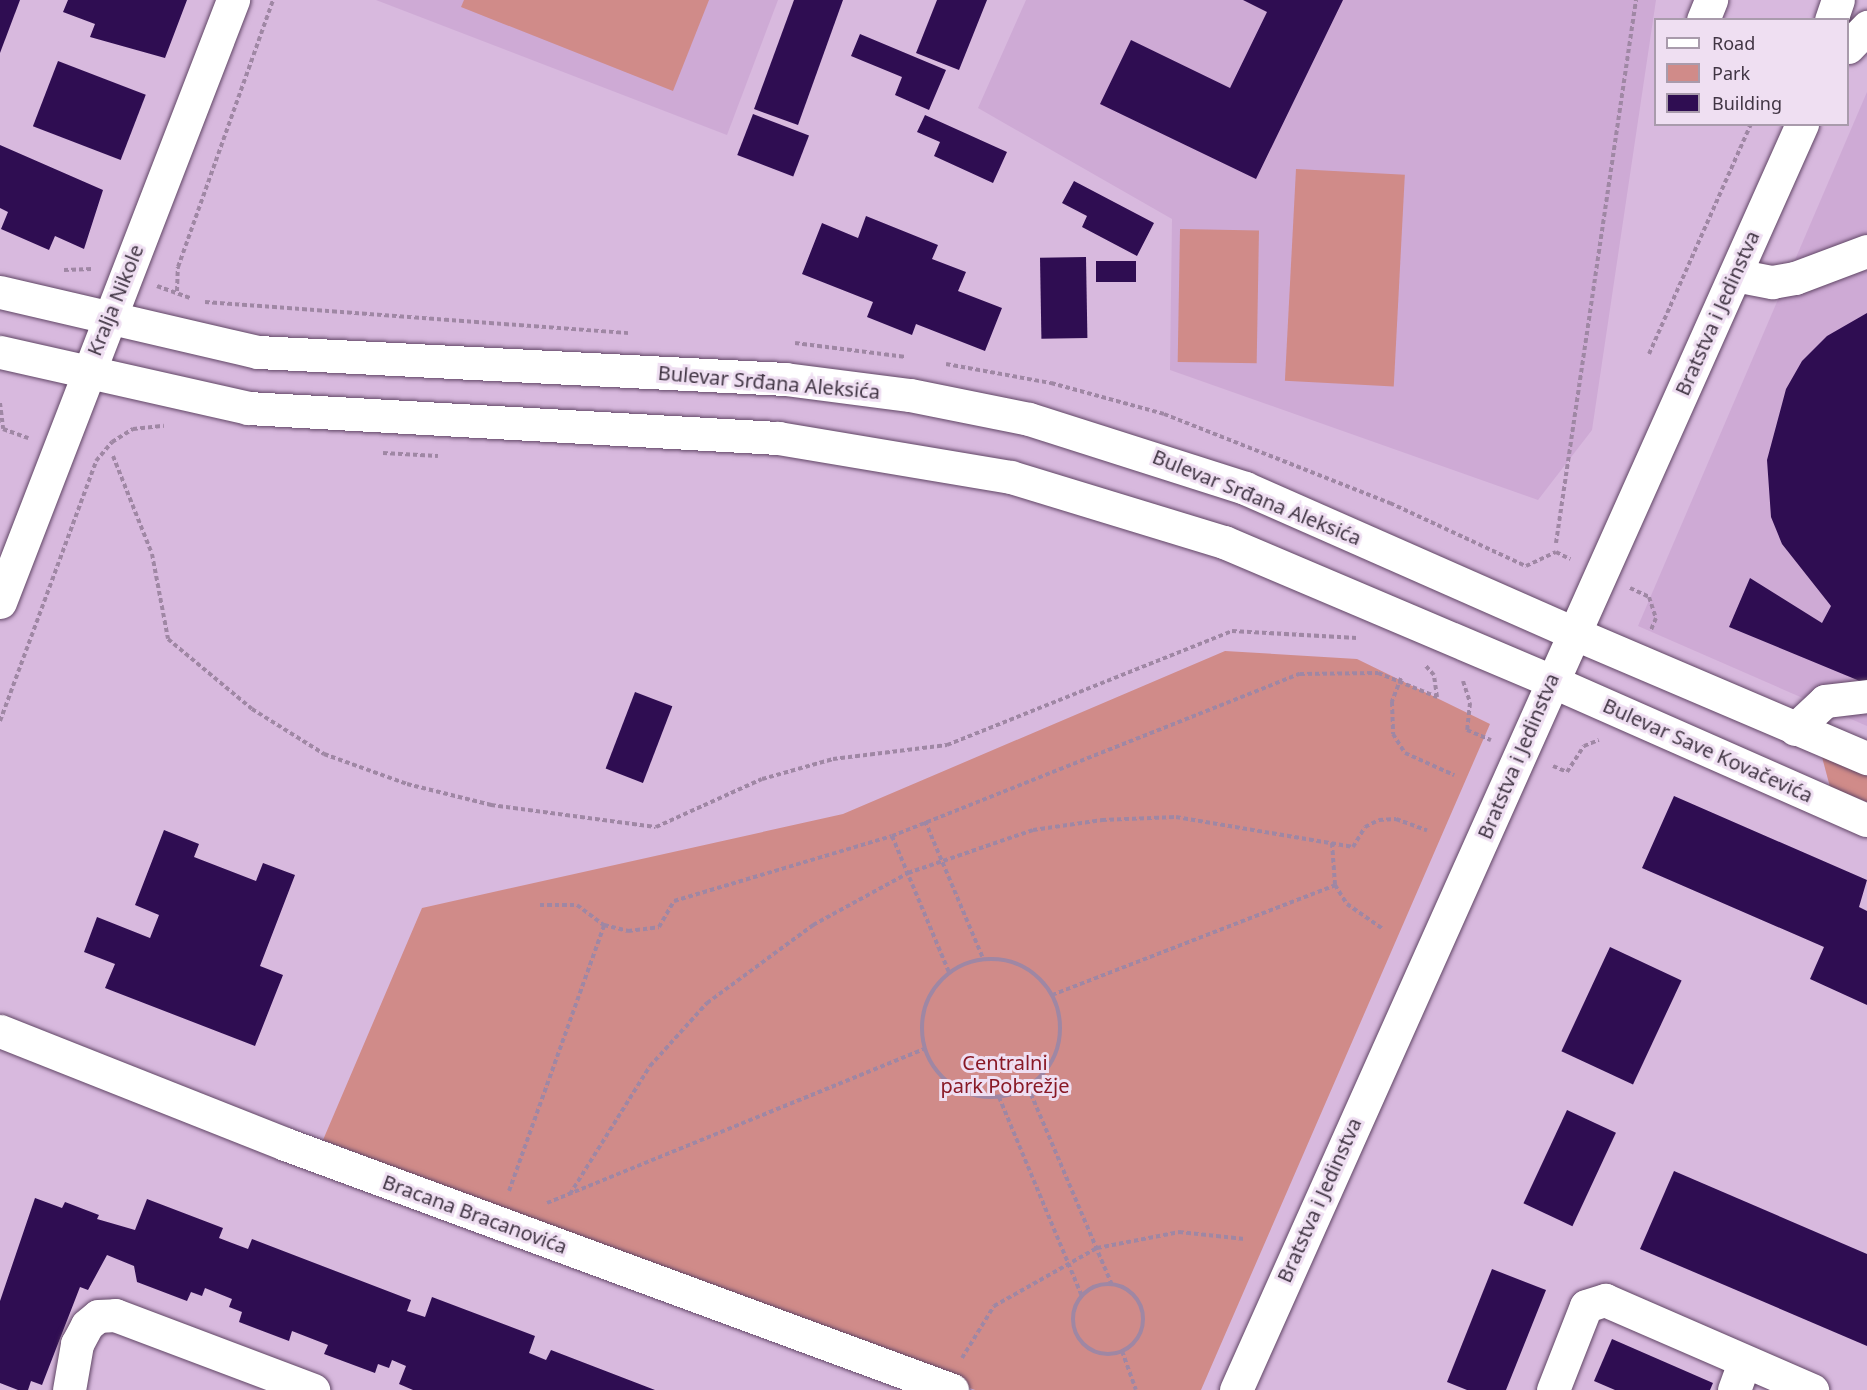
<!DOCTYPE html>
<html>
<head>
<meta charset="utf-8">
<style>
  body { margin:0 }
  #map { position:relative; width:1867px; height:1390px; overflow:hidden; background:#d8b9de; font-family:"Noto Sans",sans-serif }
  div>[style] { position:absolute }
  .built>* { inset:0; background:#ceaad5 }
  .green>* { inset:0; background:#d08b89; transform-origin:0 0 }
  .building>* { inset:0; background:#2f0d52; transform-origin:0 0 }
  .path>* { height:4px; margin-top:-2px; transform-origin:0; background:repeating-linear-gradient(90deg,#9f87a4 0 4.5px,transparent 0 7.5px) }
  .path>.ring { margin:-2px; padding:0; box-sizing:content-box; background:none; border:4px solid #9f87a4; border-radius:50% }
  .roads { filter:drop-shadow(0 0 2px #604565) drop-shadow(0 0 2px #604565) }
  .minor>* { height:33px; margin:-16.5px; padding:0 16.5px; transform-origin:16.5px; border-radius:16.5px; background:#fff }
  .major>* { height:33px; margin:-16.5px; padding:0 16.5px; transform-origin:16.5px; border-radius:16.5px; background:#fff }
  span { translate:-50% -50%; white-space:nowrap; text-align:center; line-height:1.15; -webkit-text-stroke:6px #efdff2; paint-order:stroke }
  .street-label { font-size:20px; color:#413544 }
  .park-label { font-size:20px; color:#891926 }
  .legend { position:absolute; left:1654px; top:18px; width:195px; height:108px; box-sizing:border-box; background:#efdff2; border:2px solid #a99bac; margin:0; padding:8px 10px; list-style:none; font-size:18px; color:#413544 }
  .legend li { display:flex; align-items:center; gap:12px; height:30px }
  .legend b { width:30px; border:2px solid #a99bac }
</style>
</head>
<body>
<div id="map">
  <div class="built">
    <i style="clip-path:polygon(376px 0,778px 0,727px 135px)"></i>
    <i style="clip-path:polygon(1026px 0,1656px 0,1592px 430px,1538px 500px,1170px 370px,1172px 219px,978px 108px)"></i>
    <i style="clip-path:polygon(1867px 92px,1867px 726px,1638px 626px)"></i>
  </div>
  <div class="green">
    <i style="clip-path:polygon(464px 0,709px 0,673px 91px,461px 7px)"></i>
    <i style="left:1296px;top:169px;width:109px;height:212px;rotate:3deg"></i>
    <i style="left:1180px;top:229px;width:79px;height:133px;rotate:1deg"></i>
    <i style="clip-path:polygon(1225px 651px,1357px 659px,1490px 724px,1201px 1390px,975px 1390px,323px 1140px,422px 908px,843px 814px)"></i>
    <i style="clip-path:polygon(1822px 757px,1867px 776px,1867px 802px,1830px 787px)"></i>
  </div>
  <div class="building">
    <i style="clip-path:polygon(0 0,20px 0,0 53px)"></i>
    <i style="clip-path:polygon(68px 0,187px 0,165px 58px,90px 37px,95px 24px,63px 12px)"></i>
    <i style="clip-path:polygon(794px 0,843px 0,798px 125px,754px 109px)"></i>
    <i style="clip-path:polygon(937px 0,987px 0,959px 70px,916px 53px)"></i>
    <i style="clip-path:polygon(1243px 0,1343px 0,1256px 179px,1100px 104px,1131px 40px,1230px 88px,1267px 12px)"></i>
    <i style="clip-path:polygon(860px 34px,946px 70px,929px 110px,895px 95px,902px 77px,851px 56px)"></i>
    <i style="left:58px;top:61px;width:94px;height:70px;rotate:21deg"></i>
    <i style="left:753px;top:114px;width:60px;height:44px;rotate:21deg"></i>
    <i style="clip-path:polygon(925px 115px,1007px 152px,993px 183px,934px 156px,940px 142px,917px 132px)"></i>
    <i style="clip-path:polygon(0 145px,103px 190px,84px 249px,55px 236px,49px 250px,1px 229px,8px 212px,0 208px)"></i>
    <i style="clip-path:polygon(1074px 181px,1154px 223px,1137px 256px,1082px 227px,1087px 216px,1062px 203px)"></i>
    <i style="clip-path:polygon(866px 216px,938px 245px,932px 259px,966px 272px,958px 291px,1002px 308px,985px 351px,916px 324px,912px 335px,867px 317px,873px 302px,802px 274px,822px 223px,858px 238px)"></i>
    <i style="left:1086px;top:257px;width:81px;height:46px;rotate:89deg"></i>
    <i style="left:1096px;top:261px;width:40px;height:21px"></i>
    <i style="clip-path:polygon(1867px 313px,1867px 684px,1729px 627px,1750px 578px,1822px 623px,1831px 606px,1782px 544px,1771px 517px,1767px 460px,1786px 389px,1802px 361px,1827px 336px)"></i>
    <i style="left:635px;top:692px;width:40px;height:82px;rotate:21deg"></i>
    <i style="clip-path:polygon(1674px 796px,1867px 880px,1859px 907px,1867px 911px,1867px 1005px,1810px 979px,1824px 947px,1642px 868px)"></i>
    <i style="clip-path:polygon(164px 830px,199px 844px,194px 857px,256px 881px,263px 863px,295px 875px,260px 966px,283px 975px,255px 1046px,105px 988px,115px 964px,84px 952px,97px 917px,150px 938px,159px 915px,135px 905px)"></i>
    <i style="left:1610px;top:947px;width:79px;height:115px;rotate:25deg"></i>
    <i style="left:1567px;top:1110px;width:54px;height:103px;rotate:25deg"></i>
    <i style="clip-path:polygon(1674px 1171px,1867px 1254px,1867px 1346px,1640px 1249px)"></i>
    <i style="clip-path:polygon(35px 1198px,62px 1208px,65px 1202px,99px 1215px,97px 1219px,135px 1230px,147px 1199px,223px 1228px,219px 1238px,232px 1243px,248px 1249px,252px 1239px,411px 1300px,407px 1311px,425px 1317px,432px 1297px,535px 1336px,529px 1353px,546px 1360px,551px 1350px,655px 1390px,413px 1390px,399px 1384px,406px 1366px,392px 1360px,389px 1368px,378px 1364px,375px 1373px,324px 1354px,328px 1345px,292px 1331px,289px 1341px,239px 1322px,242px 1312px,229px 1307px,232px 1299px,205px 1288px,202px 1296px,191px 1292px,187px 1301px,137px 1282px,134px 1266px,107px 1255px,88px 1290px,80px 1287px,42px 1385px,31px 1381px,28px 1390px,18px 1390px,0 1383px,0 1301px)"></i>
    <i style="clip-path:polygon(1492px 1269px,1546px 1290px,1506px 1390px,1467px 1390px,1447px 1382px)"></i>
    <i style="clip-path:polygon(1612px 1339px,1713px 1383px,1710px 1390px,1615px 1390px,1594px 1381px)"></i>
  </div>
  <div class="path">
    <i style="left:64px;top:270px;width:28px;rotate:-2deg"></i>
    <i style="left:157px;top:286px;width:37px;rotate:20deg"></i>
    <i style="left:177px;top:291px;width:24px;rotate:-88deg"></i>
    <i style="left:178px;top:267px;width:283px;rotate:-70.4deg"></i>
    <i style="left:205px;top:302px;width:425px;rotate:4.2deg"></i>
    <i style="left:795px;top:343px;width:112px;rotate:7.2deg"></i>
    <i style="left:1649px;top:354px;width:252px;rotate:-66.1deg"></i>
    <i style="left:946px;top:364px;width:107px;rotate:10.3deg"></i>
    <i style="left:1051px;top:383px;width:117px;rotate:15.3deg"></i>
    <i style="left:1164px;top:414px;width:243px;rotate:21.5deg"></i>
    <i style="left:1390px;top:503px;width:150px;rotate:24.9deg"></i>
    <i style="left:1526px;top:566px;width:33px;rotate:-25deg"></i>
    <i style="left:1556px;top:552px;width:16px;rotate:27deg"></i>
    <i style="left:0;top:403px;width:26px;rotate:83deg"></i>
    <i style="left:3px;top:429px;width:27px;rotate:20deg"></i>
    <i style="left:383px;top:453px;width:55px;rotate:3.1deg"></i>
    <i style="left:113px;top:456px;width:105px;rotate:68.3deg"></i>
    <i style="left:152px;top:554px;width:86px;rotate:79.3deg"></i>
    <i style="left:168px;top:639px;width:109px;rotate:39.8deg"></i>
    <i style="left:252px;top:709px;width:85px;rotate:32deg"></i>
    <i style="left:324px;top:754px;width:88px;rotate:19.9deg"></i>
    <i style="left:407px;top:784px;width:87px;rotate:14deg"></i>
    <i style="left:491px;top:805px;width:166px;rotate:7.6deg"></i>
    <i style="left:656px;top:827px;width:116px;rotate:-24.4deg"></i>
    <i style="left:762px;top:779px;width:74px;rotate:-15.7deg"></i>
    <i style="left:833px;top:759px;width:115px;rotate:-7deg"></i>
    <i style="left:947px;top:745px;width:307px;rotate:-21.8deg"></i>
    <i style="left:1232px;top:631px;width:125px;rotate:3.2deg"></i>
    <i style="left:1556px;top:543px;width:549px;rotate:-81.62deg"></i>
    <i style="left:1630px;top:588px;width:21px;rotate:25deg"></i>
    <i style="left:1649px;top:597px;width:22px;rotate:72deg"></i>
    <i style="left:1656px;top:618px;width:13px;rotate:113deg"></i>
    <i style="left:1401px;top:678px;width:26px;rotate:111deg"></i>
    <i style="left:1392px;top:702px;width:32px;rotate:88deg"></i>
    <i style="left:1393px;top:734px;width:22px;rotate:58deg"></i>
    <i style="left:1405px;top:753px;width:54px;rotate:24.2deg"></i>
    <i style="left:1463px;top:681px;width:23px;rotate:72deg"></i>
    <i style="left:1470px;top:703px;width:27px;rotate:96deg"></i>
    <i style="left:1467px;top:730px;width:26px;rotate:23deg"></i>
    <i style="left:0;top:721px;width:277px;rotate:-69.7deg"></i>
    <i style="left:96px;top:461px;width:25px;rotate:-50deg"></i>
    <i style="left:112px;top:442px;width:25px;rotate:-32deg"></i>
    <i style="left:133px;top:429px;width:31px;rotate:-6deg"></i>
    <i style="left:1553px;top:766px;width:15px;rotate:23deg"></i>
    <i style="left:1567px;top:772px;width:31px;rotate:-57deg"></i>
    <i style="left:1584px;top:746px;width:16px;rotate:-22deg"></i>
    <i style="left:925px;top:821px;width:149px;rotate:67.1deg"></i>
    <i style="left:892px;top:836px;width:439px;rotate:-21.7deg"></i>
    <i style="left:1300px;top:674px;width:78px;rotate:-0.7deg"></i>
    <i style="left:1378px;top:673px;width:64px;rotate:22.1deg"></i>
    <i style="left:1437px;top:697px;width:22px;rotate:-98deg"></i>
    <i style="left:1434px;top:675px;width:12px;rotate:-132deg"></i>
    <i style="left:1332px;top:843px;width:42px;rotate:85.9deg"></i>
    <i style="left:1335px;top:885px;width:22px;rotate:58deg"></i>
    <i style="left:1347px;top:904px;width:44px;rotate:34.8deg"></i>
    <i style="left:540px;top:905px;width:37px"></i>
    <i style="left:577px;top:905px;width:34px;rotate:37deg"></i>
    <i class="ring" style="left:922px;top:959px;width:134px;height:134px"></i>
    <i style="left:1052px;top:995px;width:304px;rotate:-21.2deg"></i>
    <i style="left:1028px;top:1087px;width:215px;rotate:67deg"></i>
    <i style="left:999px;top:1097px;width:216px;rotate:67.4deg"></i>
    <i style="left:509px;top:1191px;width:282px;rotate:-70.3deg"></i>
    <i style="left:604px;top:925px;width:25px;rotate:14deg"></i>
    <i style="left:628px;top:931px;width:31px;rotate:-7deg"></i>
    <i style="left:659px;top:927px;width:30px;rotate:-60deg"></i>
    <i style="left:674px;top:901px;width:227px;rotate:-16.6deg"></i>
    <i style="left:892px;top:836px;width:147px;rotate:67.3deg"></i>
    <i style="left:570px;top:1194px;width:151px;rotate:-58deg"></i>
    <i style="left:650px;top:1066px;width:85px;rotate:-47.9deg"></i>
    <i style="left:707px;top:1003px;width:132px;rotate:-36.3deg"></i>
    <i style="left:813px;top:925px;width:108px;rotate:-28.7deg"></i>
    <i style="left:908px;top:873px;width:132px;rotate:-19deg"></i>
    <i style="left:1033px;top:830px;width:70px;rotate:-8.2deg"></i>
    <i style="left:1102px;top:820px;width:74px;rotate:-2.3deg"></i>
    <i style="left:1176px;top:817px;width:180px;rotate:9.6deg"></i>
    <i style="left:1353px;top:847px;width:23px;rotate:-59deg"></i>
    <i style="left:1365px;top:827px;width:16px;rotate:-27deg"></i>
    <i style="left:1379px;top:820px;width:17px;rotate:-3deg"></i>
    <i style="left:1396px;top:819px;width:33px;rotate:20deg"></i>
    <i style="left:547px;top:1203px;width:407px;rotate:-22.2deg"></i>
    <i class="ring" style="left:1073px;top:1284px;width:66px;height:66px"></i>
    <i style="left:1122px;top:1351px;width:41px;rotate:70.3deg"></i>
    <i style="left:962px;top:1358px;width:61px;rotate:-58.4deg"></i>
    <i style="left:994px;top:1306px;width:118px;rotate:-29.4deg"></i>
    <i style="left:1097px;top:1248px;width:84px;rotate:-11deg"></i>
    <i style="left:1179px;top:1232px;width:66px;rotate:6.1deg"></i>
  </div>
  <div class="roads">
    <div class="minor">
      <i style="left:1703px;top:20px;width:22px;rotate:-68deg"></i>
      <i style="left:1735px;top:275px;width:38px;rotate:11deg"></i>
      <i style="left:1772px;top:282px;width:23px;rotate:-10deg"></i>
      <i style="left:1795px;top:278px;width:77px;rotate:-20.6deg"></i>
      <i style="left:0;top:602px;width:646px;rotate:-68.84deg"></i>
      <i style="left:1571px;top:632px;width:322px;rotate:23.1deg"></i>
      <i style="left:1549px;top:680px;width:347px;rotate:23.8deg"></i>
      <i style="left:1795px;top:729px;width:41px;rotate:-43deg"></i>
      <i style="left:1825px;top:701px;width:42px;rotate:-6.8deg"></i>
      <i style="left:0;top:1031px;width:307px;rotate:21.6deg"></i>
      <i style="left:285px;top:1144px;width:711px;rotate:20.24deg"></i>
      <i style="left:69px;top:1390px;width:47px;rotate:-80.1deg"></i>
      <i style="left:77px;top:1344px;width:21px;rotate:-62deg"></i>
      <i style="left:87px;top:1325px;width:14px;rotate:-39deg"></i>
      <i style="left:98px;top:1316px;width:17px;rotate:-3deg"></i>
      <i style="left:115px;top:1315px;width:212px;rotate:20.7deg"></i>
      <i style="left:1553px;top:1390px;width:90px;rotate:-68.6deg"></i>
      <i style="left:1586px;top:1306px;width:20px;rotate:-18deg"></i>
      <i style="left:1605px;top:1300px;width:226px;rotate:23.5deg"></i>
      <i style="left:1734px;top:1390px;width:29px;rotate:-70deg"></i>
    </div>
    <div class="major">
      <i style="left:1831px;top:20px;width:21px;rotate:-71deg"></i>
      <i style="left:1848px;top:47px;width:28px;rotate:-46deg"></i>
      <i style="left:0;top:292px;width:265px;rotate:13.1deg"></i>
      <i style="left:258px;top:352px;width:528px;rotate:2.93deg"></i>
      <i style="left:785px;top:379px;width:126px;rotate:7.3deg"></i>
      <i style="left:910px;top:395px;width:121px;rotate:11.4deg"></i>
      <i style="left:1029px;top:419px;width:227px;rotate:17.7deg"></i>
      <i style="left:1245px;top:488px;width:356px;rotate:23.8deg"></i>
      <i style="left:0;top:352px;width:254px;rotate:12.7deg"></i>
      <i style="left:248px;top:408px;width:531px;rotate:3.24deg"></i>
      <i style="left:778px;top:438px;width:236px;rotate:9.5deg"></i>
      <i style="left:1011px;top:477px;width:223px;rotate:17deg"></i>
      <i style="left:1224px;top:542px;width:353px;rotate:23deg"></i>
      <i style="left:1236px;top:1390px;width:1387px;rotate:-65.91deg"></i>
    </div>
  </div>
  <div class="street-label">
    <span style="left:115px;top:300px;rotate:-68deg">Kralja Nikole</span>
    <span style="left:1717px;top:313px;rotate:-66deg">Bratstva i Jedinstva</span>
    <span style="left:769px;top:382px;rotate:5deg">Bulevar Srđana Aleksića</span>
    <span style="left:1257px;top:497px;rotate:22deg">Bulevar Srđana Aleksića</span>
    <span style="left:1708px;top:750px;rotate:24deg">Bulevar Save Kovačevića</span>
    <span style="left:1518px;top:756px;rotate:-67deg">Bratstva i Jedinstva</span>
    <span style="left:1319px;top:1200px;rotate:-66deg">Bratstva i Jedinstva</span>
    <span style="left:475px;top:1214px;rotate:20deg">Bracana Bracanovića</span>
  </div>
  <div class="park-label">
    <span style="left:1005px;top:1074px">Centralni<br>park Pobrežje</span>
  </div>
  <ul class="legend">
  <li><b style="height:8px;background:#fff"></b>Road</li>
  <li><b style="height:16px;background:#d08b89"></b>Park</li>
  <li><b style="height:16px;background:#2f0d52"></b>Building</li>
  </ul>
</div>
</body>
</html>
